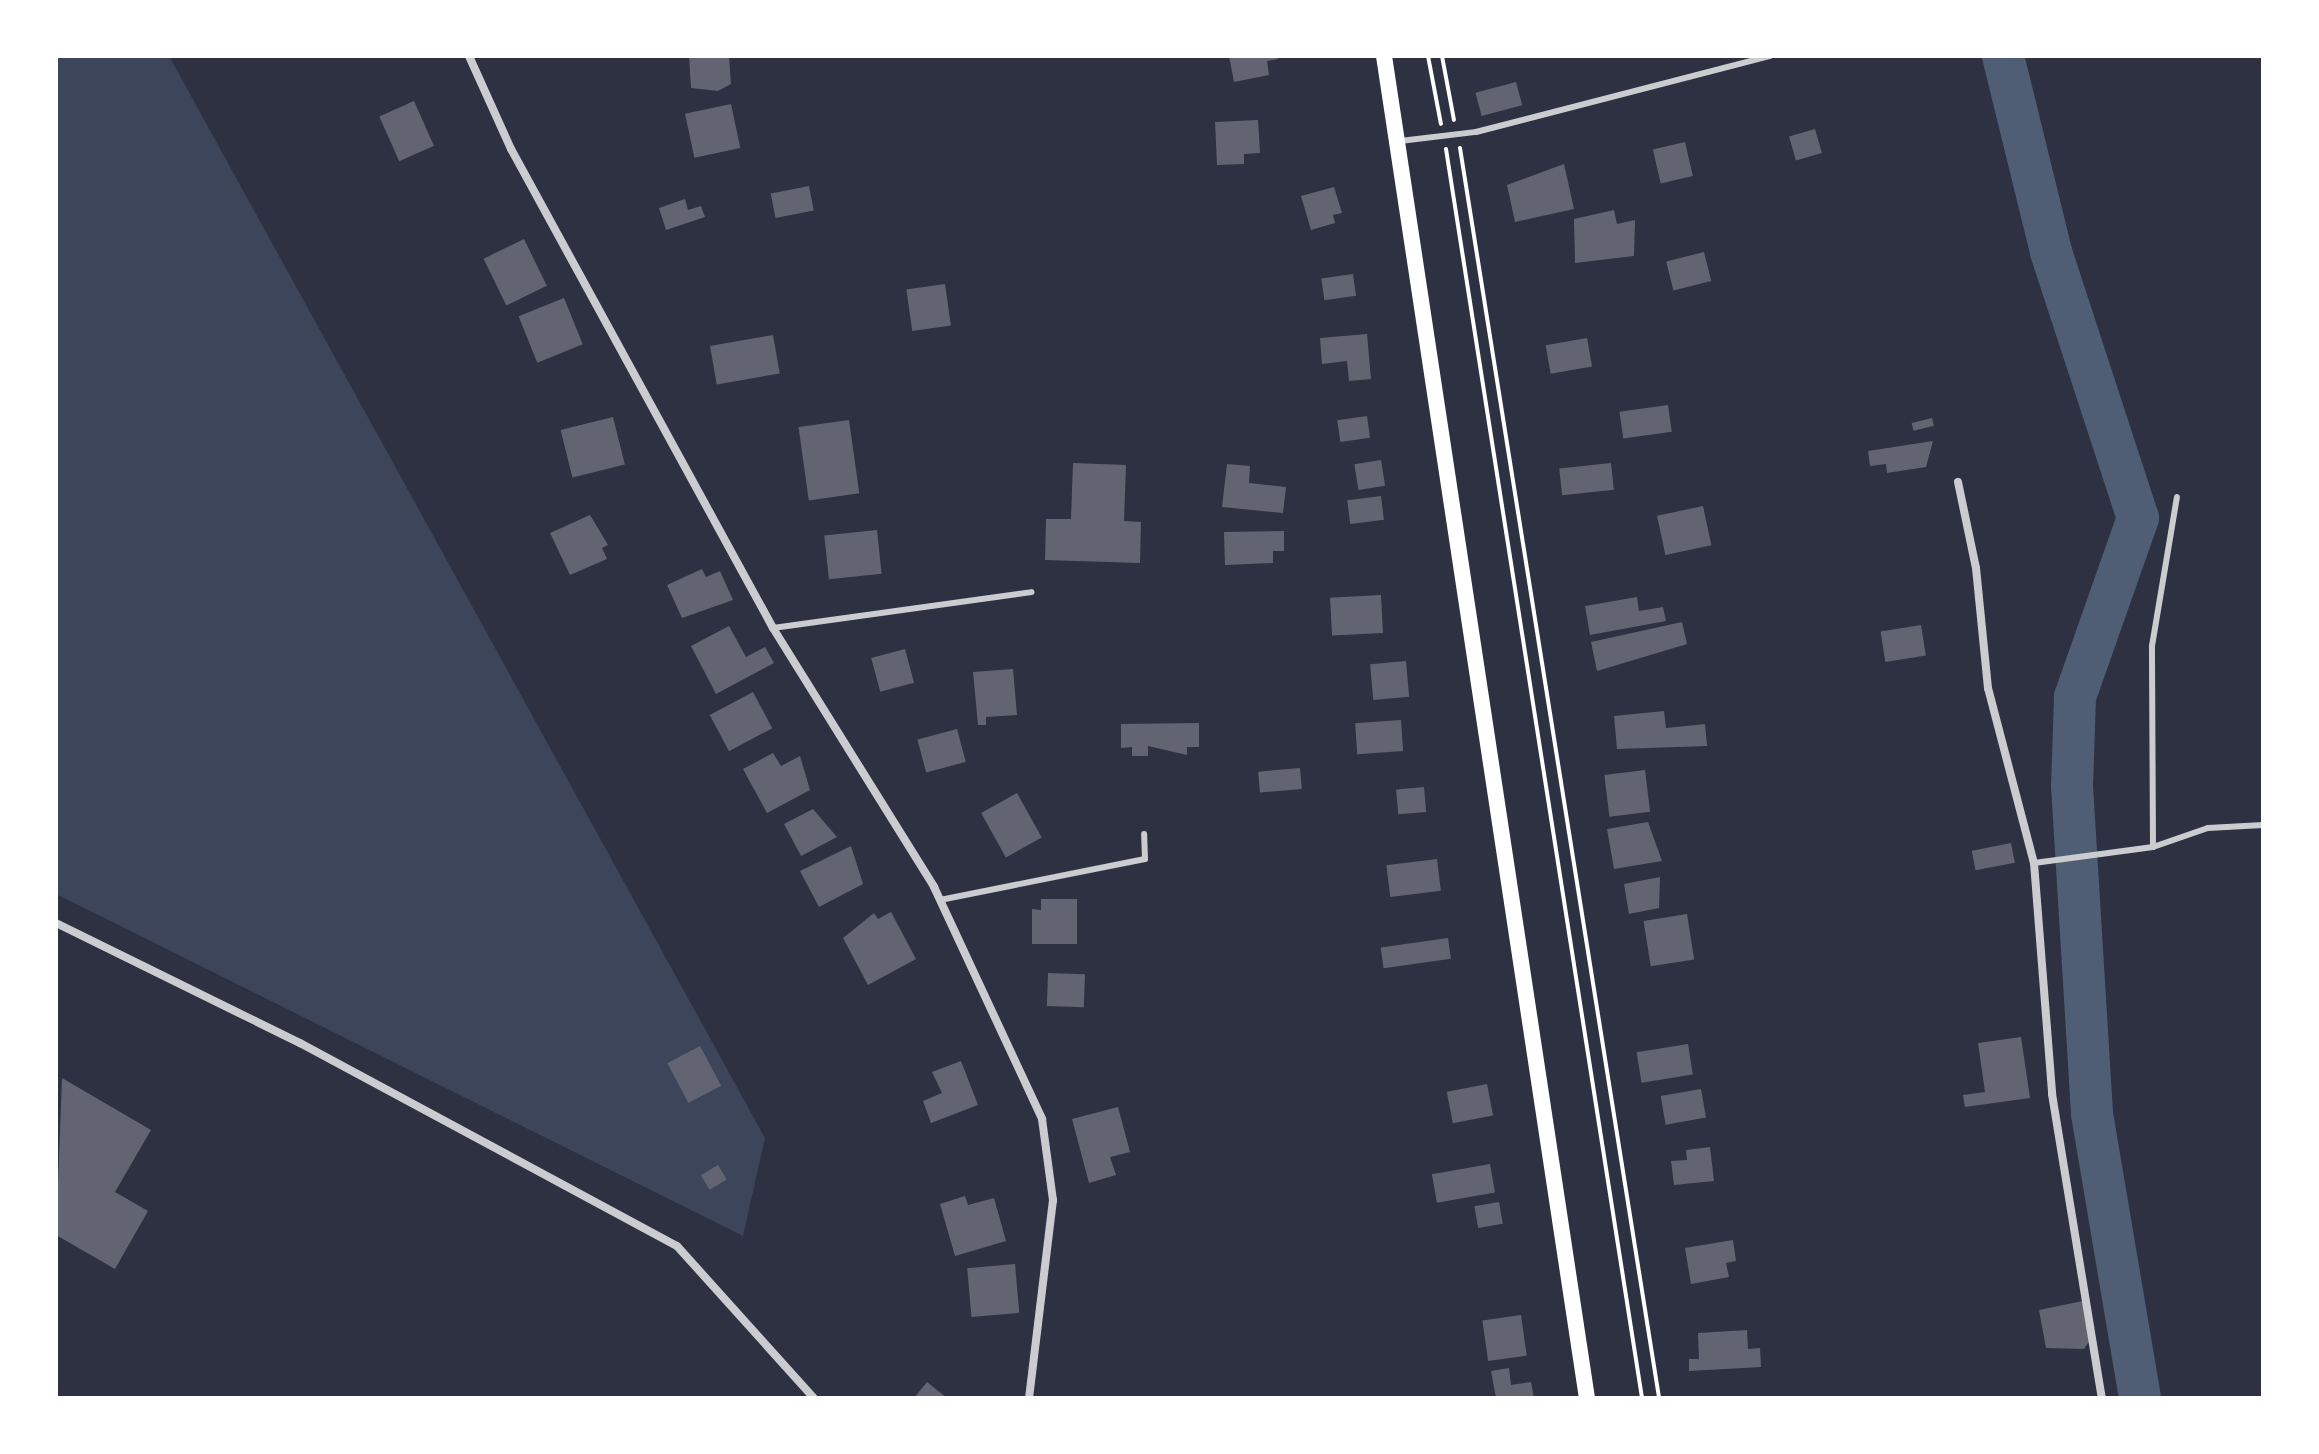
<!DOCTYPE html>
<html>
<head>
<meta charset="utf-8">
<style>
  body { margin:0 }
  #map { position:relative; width:2319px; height:1454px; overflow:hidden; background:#2d3142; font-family:"Source Sans 3",sans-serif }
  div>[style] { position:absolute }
  .green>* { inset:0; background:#3c4559 }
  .river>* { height:42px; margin:-21px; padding:0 21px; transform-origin:21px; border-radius:21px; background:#4f5d75 }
  .building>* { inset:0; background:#626471; transform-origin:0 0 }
  .path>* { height:4px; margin:-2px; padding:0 2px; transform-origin:2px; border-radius:2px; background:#fff }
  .service>* { height:6px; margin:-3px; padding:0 3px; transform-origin:3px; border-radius:3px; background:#caccd0 }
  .minor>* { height:8px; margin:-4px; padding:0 4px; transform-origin:4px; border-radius:4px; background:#caccd0 }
  .secondary>* { height:16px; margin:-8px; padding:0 8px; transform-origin:8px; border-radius:8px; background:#fff }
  span { translate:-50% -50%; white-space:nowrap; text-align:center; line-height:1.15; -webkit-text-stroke:7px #fff; paint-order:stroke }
  .frame { position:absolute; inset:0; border:58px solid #fff; pointer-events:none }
</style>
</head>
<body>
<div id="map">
  <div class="green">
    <i style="clip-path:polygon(56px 56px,169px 56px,765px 1138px,743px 1236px,56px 894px)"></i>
  </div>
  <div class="river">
    <i style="left:2003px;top:56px;width:202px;rotate:76.2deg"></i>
    <i style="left:2051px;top:252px;width:280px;rotate:71.9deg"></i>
    <i style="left:2138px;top:518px;width:190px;rotate:109.4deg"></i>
    <i style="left:2075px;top:697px;width:89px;rotate:91.9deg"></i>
    <i style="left:2072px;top:786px;width:329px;rotate:86.5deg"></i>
    <i style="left:2092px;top:1114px;width:288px;rotate:80.4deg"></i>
  </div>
  <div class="building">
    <i style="clip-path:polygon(689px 56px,729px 56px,731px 84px,718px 91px,691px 88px)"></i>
    <i style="clip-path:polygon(1229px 56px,1278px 56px,1278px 59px,1267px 61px,1269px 75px,1234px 82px)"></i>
    <i style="left:1516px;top:82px;width:24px;height:42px;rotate:75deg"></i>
    <i style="left:414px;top:101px;width:49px;height:38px;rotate:66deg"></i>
    <i style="left:731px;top:104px;width:45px;height:47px;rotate:78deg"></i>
    <i style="clip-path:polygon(1258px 120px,1260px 153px,1244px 154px,1244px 164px,1217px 165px,1215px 122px)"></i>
    <i style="left:1815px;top:129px;width:25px;height:27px;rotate:74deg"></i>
    <i style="left:1685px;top:142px;width:35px;height:33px;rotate:77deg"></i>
    <i style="clip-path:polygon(1564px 164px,1574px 209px,1515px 222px,1507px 185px)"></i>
    <i style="left:809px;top:186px;width:25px;height:39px;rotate:79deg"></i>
    <i style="clip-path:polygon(1334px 187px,1342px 213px,1333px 215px,1335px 223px,1311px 230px,1301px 196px)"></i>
    <i style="clip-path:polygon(685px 199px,688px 210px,701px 206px,705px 217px,666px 230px,659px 208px)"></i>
    <i style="clip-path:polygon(1614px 210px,1617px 224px,1635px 220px,1634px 256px,1575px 263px,1574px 219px)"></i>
    <i style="left:524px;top:239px;width:52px;height:45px;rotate:64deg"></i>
    <i style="left:1704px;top:252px;width:30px;height:39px;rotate:76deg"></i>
    <i style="left:1353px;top:274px;width:22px;height:32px;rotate:82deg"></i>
    <i style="left:945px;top:284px;width:42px;height:39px;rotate:82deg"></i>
    <i style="left:564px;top:298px;width:50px;height:49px;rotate:68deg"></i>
    <i style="clip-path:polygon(1367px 334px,1371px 379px,1349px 381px,1347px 361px,1322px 364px,1320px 338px)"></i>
    <i style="left:773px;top:335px;width:39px;height:64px;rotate:80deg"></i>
    <i style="left:1587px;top:338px;width:29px;height:42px;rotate:80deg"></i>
    <i style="left:1668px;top:405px;width:27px;height:49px;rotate:82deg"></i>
    <i style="left:1367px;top:416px;width:22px;height:30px;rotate:82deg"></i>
    <i style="left:613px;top:417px;width:49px;height:54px;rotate:76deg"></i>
    <i style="left:1932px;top:418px;width:8px;height:21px;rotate:76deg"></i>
    <i style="left:849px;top:420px;width:74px;height:51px;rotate:82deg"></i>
    <i style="clip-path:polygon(1933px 441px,1926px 467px,1887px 473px,1886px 464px,1870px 466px,1868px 451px)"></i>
    <i style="left:1381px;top:460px;width:26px;height:27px;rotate:81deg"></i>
    <i style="clip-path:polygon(1073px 463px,1126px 465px,1124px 521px,1141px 522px,1140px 563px,1045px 560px,1046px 519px,1071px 519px)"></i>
    <i style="left:1611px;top:463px;width:27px;height:52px;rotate:84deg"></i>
    <i style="clip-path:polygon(1227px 464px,1250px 466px,1249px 483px,1286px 487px,1283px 513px,1222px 507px)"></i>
    <i style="left:1381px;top:496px;width:24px;height:34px;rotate:83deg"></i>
    <i style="left:1703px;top:506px;width:40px;height:47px;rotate:78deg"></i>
    <i style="clip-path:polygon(590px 515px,608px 545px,602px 548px,607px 559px,570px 575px,550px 533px)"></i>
    <i style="left:877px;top:530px;width:44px;height:53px;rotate:84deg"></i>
    <i style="clip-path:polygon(1284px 531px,1284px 551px,1273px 551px,1273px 563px,1225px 565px,1224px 532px)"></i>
    <i style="clip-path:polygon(702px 569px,706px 577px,720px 571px,733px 600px,682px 618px,667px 585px)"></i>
    <i style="left:1381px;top:595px;width:38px;height:51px;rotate:87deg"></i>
    <i style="clip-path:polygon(1637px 597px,1639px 611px,1663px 607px,1666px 621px,1590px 635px,1585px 606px)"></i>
    <i style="clip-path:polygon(1682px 622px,1687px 644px,1597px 671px,1591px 642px)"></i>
    <i style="left:1921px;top:625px;width:31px;height:41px;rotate:81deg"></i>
    <i style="clip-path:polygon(729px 626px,746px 657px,765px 647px,774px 663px,716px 694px,691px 646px)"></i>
    <i style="left:905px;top:649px;width:35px;height:35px;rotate:75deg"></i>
    <i style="left:1406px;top:661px;width:36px;height:36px;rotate:85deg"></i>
    <i style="clip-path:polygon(1013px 669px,1017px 715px,986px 717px,986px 725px,978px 725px,973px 672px)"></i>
    <i style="left:753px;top:692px;width:41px;height:49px;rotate:62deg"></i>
    <i style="clip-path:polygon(1664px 711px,1666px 728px,1705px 724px,1707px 746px,1617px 749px,1614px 716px)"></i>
    <i style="left:1401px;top:720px;width:31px;height:46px;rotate:86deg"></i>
    <i style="clip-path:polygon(1199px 723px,1199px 747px,1187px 747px,1187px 755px,1148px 746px,1148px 756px,1132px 756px,1132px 747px,1121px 748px,1121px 724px)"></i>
    <i style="left:957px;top:729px;width:34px;height:41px;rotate:75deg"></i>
    <i style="clip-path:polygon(773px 753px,781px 766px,800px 756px,810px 790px,767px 813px,743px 769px)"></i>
    <i style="left:1300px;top:768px;width:21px;height:42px;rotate:85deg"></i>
    <i style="left:1645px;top:770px;width:42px;height:41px;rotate:83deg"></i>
    <i style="left:1424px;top:787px;width:25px;height:28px;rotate:85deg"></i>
    <i style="left:1017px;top:793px;width:51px;height:41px;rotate:61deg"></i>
    <i style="clip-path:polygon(813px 809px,837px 837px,801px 856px,784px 824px)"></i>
    <i style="clip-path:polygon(1648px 822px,1662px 861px,1614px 869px,1607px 829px)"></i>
    <i style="left:2011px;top:843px;width:20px;height:40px;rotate:79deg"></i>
    <i style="clip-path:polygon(851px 846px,863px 884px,819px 907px,800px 871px)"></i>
    <i style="left:1437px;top:859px;width:32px;height:51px;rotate:83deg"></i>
    <i style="clip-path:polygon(1660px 877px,1659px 908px,1629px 914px,1624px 884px)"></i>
    <i style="clip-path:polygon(1041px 899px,1077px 899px,1077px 944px,1032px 944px,1032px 909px,1041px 910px)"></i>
    <i style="clip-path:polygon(891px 912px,916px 959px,868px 985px,843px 938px,874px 913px,878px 919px)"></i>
    <i style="left:1687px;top:914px;width:46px;height:44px;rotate:81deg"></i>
    <i style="left:1448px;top:938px;width:21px;height:68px;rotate:82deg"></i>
    <i style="left:1048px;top:973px;width:37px;height:33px;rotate:2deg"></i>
    <i style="clip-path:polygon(2021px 1037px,2030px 1098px,1965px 1107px,1963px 1095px,1985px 1092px,1978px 1043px)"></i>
    <i style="left:1688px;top:1044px;width:31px;height:52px;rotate:81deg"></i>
    <i style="left:700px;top:1046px;width:45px;height:37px;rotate:62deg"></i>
    <i style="clip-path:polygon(961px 1061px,978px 1105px,931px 1123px,923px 1101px,942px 1093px,932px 1072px)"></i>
    <i style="clip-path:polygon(62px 1078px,151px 1130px,115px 1192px,148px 1211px,115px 1269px,56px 1235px)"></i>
    <i style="left:1487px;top:1084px;width:32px;height:41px;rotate:79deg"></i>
    <i style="left:1701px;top:1089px;width:29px;height:41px;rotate:80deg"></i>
    <i style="clip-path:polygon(1118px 1107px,1130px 1152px,1110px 1157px,1116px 1175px,1089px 1183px,1072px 1119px)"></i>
    <i style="clip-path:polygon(1710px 1147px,1714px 1181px,1674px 1185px,1671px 1161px,1687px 1160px,1686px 1150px)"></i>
    <i style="left:1490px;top:1164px;width:29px;height:59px;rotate:80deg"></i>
    <i style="left:718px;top:1165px;width:17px;height:20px;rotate:59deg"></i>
    <i style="clip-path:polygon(965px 1196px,968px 1205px,994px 1198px,1006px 1241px,955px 1256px,940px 1204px)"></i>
    <i style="left:1499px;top:1202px;width:22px;height:25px;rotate:80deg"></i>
    <i style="clip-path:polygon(1733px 1240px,1736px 1261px,1726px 1263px,1729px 1277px,1691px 1284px,1685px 1248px)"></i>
    <i style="left:1015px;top:1264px;width:49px;height:48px;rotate:85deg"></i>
    <i style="clip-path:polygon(2083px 1301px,2090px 1340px,2084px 1349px,2046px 1348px,2039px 1310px)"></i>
    <i style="left:1521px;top:1315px;width:41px;height:39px;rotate:82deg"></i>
    <i style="clip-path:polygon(1747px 1330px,1748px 1349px,1760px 1348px,1761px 1367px,1689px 1371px,1689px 1359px,1699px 1359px,1698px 1333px)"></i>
    <i style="clip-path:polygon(1509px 1368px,1511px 1385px,1531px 1382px,1534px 1398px,1496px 1398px,1491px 1371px)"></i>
    <i style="clip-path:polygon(927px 1382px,947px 1398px,914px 1398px)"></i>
  </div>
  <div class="path">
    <i style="left:1428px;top:56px;width:69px;rotate:79.2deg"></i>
    <i style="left:1442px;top:56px;width:65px;rotate:79.4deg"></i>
    <i style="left:1460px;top:148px;width:1266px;rotate:80.95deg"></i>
    <i style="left:1446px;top:149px;width:1264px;rotate:81.08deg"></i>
  </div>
  <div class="service">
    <i style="left:1400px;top:141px;width:77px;rotate:-6.8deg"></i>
    <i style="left:1476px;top:132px;width:304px;rotate:-14.5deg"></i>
    <i style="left:773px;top:628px;width:261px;rotate:-7.9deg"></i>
    <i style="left:2153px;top:847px;width:201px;rotate:-90.3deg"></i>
    <i style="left:2152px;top:646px;width:151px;rotate:-80.5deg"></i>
    <i style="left:2034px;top:863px;width:120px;rotate:-7.7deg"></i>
    <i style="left:2153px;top:847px;width:58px;rotate:-19.1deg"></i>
    <i style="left:2208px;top:828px;width:55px;rotate:-3.1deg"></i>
    <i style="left:940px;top:900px;width:209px;rotate:-11.3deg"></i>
    <i style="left:1145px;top:859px;width:25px;rotate:-92deg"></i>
  </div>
  <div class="minor">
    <i style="left:469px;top:56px;width:102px;rotate:65.7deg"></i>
    <i style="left:511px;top:149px;width:546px;rotate:61.32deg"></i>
    <i style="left:773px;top:628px;width:305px;rotate:58.1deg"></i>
    <i style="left:934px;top:887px;width:256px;rotate:65deg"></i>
    <i style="left:1042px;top:1119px;width:82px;rotate:82.3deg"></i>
    <i style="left:1053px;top:1200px;width:199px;rotate:96.9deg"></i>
    <i style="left:1958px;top:482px;width:88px;rotate:78.2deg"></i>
    <i style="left:1976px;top:568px;width:121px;rotate:84.3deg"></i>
    <i style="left:1988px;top:688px;width:181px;rotate:75.3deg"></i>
    <i style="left:2034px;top:863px;width:232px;rotate:85.5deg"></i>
    <i style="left:2052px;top:1094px;width:308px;rotate:80.7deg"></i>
    <i style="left:56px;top:923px;width:272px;rotate:26.2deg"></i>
    <i style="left:300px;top:1043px;width:428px;rotate:28.3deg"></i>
    <i style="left:677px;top:1246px;width:205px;rotate:48deg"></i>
  </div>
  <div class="secondary">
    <i style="left:1384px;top:56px;width:1357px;rotate:81.4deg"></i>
  </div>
  <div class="frame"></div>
</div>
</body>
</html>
